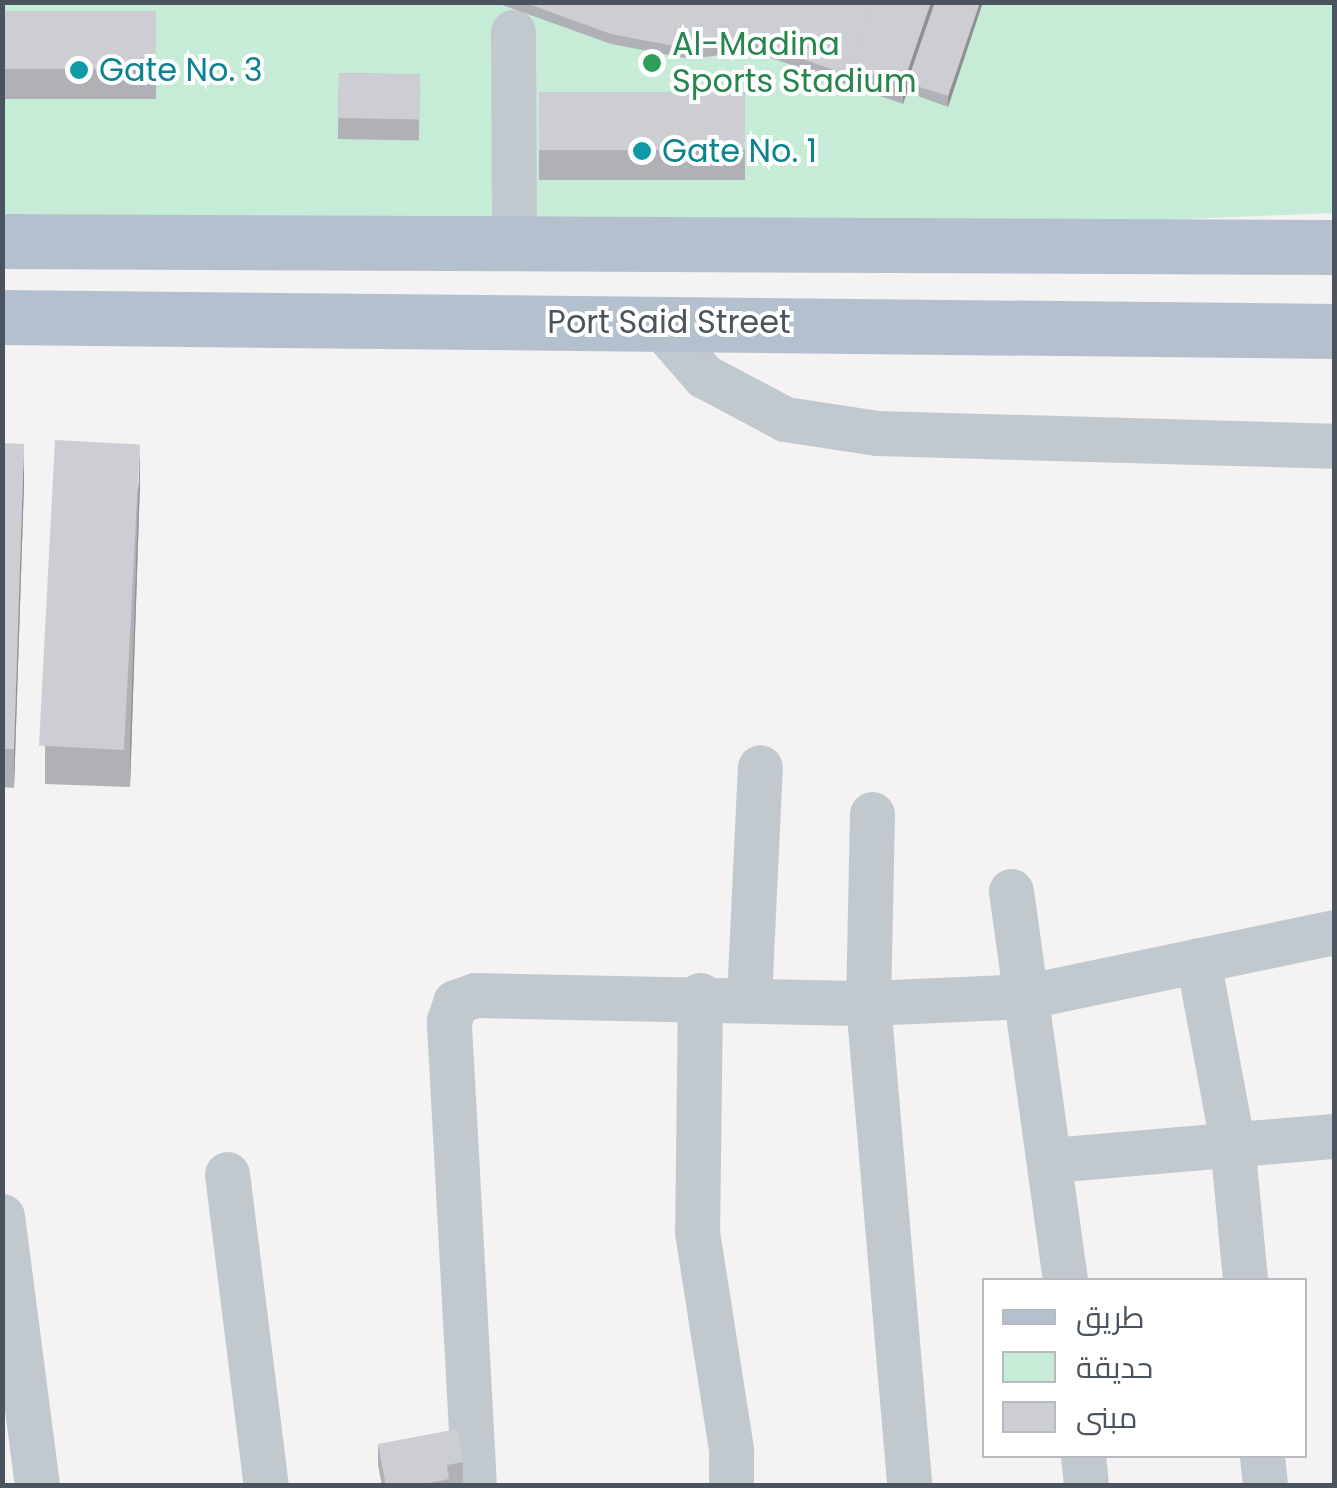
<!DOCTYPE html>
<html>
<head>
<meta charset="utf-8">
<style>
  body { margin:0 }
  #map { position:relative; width:1337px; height:1488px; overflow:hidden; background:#f4f2f2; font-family:Poppins,Cairo,sans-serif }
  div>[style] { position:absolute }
  .green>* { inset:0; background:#c6ecd7 }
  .minor>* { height:45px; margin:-22.5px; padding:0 22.5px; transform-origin:22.5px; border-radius:22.5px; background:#c1c9cf }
  .major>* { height:55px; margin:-27.5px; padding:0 27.5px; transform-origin:27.5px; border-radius:27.5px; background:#b5c0ce }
  .wall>* { inset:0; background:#b0b1b6; transform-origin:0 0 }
  .shaded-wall>* { inset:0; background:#909094 }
  .building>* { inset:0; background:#cdced4; transform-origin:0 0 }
  .dots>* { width:28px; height:28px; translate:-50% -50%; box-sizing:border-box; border:5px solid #fff; border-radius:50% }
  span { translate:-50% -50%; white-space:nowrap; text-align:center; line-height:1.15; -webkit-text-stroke:8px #fff; paint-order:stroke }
  .leisure-label { font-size:32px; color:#27864d }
  .left { translate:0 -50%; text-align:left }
  .culture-label { font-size:32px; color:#0d838f }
  .street-label { font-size:32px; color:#4b545e }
  .frame { position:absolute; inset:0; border:5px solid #4b545e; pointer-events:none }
  .legend { position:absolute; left:982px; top:1278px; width:325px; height:180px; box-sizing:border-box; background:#fff; border:2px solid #b7bbbf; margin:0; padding:12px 18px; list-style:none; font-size:30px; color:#4b545e }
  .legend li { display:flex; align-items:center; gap:20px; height:50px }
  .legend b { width:50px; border:2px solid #b7bbbf }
</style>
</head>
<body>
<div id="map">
  <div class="green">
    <i style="clip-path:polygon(3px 3px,1334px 3px,1334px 213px,514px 246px,3px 242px)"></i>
  </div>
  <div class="minor">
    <i style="left:513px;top:32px;width:214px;rotate:89.7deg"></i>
    <i style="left:657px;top:322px;width:72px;rotate:49deg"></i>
    <i style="left:704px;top:376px;width:92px;rotate:28deg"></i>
    <i style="left:785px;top:419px;width:93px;rotate:8.7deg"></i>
    <i style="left:877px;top:433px;width:457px;rotate:1.6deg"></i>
    <i style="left:872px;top:814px;width:189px;rotate:91.2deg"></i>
    <i style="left:868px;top:1003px;width:485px;rotate:85.1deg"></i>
    <i style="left:1011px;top:891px;width:393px;rotate:82.1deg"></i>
    <i style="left:1198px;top:960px;width:185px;rotate:79.4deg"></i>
    <i style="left:1232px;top:1142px;width:139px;rotate:84.6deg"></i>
    <i style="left:700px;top:995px;width:237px;rotate:90.7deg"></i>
    <i style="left:697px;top:1232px;width:221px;rotate:81.1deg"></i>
    <i style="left:731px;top:1450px;width:36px;rotate:90deg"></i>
    <i style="left:749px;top:998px;width:231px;rotate:-87.3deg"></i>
    <i style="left:1052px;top:1160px;width:283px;rotate:-4.9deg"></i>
    <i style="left:227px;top:1174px;width:314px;rotate:82.9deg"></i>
    <i style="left:2px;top:1216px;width:272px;rotate:82.6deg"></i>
    <i style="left:1083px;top:1456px;width:30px;rotate:84deg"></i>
    <i style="left:1262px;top:1456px;width:30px;rotate:84deg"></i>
    <i style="left:474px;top:1486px;width:466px;rotate:-93.1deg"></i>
    <i style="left:449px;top:1021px;width:20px;rotate:-72deg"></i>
    <i style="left:455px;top:1002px;width:21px;rotate:-19deg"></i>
    <i style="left:475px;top:995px;width:393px;rotate:1.2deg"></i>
    <i style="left:868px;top:1003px;width:160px;rotate:-2.5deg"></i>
    <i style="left:1028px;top:996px;width:313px;rotate:-11.8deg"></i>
  </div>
  <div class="major">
    <i style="left:2px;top:241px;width:1332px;rotate:0.26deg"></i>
    <i style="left:2px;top:317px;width:1332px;rotate:0.6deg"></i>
  </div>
  <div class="wall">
    <i style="clip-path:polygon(494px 2px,983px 2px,948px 107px,907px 92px,903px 104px,751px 51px,690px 59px,611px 44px)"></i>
    <i style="left:2px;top:11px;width:154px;height:88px"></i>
    <i style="left:339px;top:73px;width:81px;height:66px;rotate:1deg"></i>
    <i style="left:539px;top:92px;width:206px;height:88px"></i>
    <i style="clip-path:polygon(2px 443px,24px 483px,14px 788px,2px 787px)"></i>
    <i style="clip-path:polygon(140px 482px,130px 787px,45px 784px,45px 746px)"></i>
    <i style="clip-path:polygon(378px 1444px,463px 1462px,463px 1482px,449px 1486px,382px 1486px,378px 1465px)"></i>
  </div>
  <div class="shaded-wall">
    <i style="clip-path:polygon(931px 2px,939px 2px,907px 83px,907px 92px,903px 104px,903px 84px)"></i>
    <i style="clip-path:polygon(980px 2px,983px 2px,948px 107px,948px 96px)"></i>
    <i style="clip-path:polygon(24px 444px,24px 483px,14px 788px,14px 749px)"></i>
    <i style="clip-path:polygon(140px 444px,140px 482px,130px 787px,130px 749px)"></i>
  </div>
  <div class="building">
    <i style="clip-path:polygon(523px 2px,873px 2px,851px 66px,851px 76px,751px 41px,690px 49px,611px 34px)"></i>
    <i style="clip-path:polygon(873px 2px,931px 2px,903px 84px,851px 66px)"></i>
    <i style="clip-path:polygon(935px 2px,980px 2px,948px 96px,907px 83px)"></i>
    <i style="left:2px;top:11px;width:154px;height:58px"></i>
    <i style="left:339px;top:73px;width:81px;height:45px;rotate:1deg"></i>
    <i style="left:539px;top:92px;width:206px;height:58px"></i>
    <i style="left:55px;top:440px;width:85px;height:306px;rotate:3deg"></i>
    <i style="clip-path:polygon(2px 443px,24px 444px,14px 749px,2px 749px)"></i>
    <i style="clip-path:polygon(457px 1429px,463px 1462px,447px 1465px,449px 1479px,414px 1486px,386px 1486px,378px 1444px)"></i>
  </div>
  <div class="dots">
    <i style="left:652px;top:63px;background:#2e9e5b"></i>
    <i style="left:79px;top:70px;background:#0f9aa8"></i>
    <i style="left:642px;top:151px;background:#0f9aa8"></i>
  </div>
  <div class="leisure-label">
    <span class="left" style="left:672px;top:63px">Al-Madina<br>Sports Stadium</span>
  </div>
  <div class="culture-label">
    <span class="left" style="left:99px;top:70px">Gate No. 3</span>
    <span class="left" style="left:662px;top:151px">Gate No. 1</span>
  </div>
  <div class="street-label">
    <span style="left:669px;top:322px">Port Said Street</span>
  </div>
  <div class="frame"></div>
  <ul class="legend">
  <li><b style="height:12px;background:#b5c0ce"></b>طريق</li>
  <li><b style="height:28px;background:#c6ecd7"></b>حديقة</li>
  <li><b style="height:28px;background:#cdced4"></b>مبنى</li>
  </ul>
</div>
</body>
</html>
